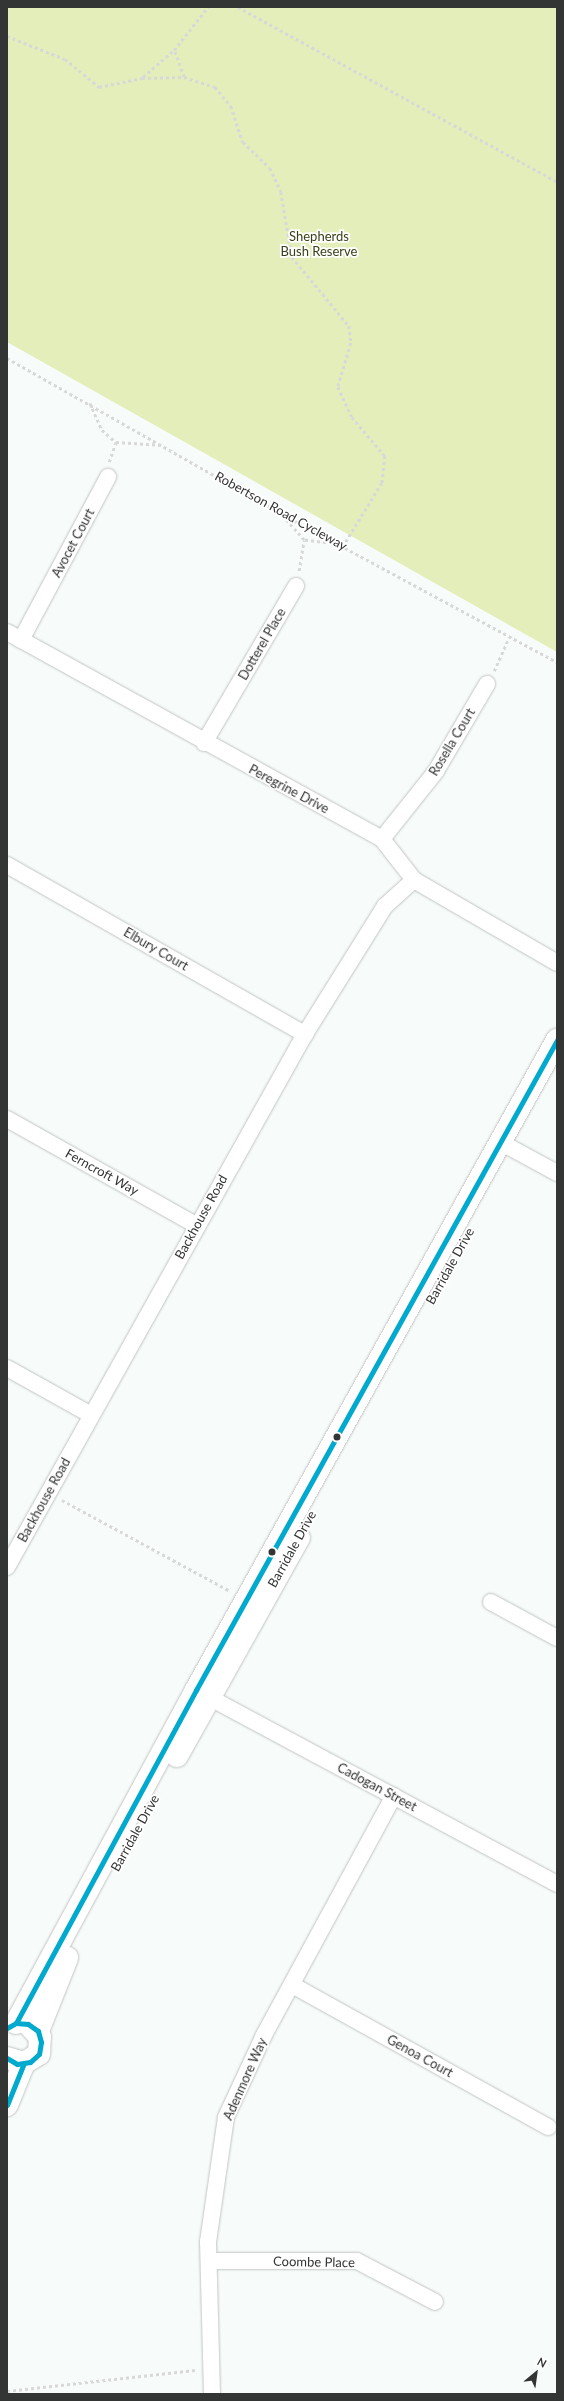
<!DOCTYPE html>
<html>
<head>
<meta charset="utf-8">
<style>
  body { margin:0 }
  #map { position:relative; width:564px; height:2401px; overflow:hidden; background:#f7fcfa; font-family:Lato,sans-serif }
  div>[style] { position:absolute }
  .green>* { inset:0; background:#e3eebb }
  .path>* { height:2.5px; margin-top:-1.25px; transform-origin:0; background:repeating-linear-gradient(90deg,#d8d8d8 0 3px,transparent 0 6px) }
  .roads { filter:drop-shadow(0 0 1px #c1c4c2) drop-shadow(0 0 1px #c1c4c2) }
  .street>* { height:16px; margin:-8px; padding:0 8px; transform-origin:8px; border-radius:8px; background:#fefffe }
  .secondary>* { height:22px; margin:-11px; padding:0 11px; transform-origin:11px; border-radius:11px; background:#fefffe }
  .bus-1>* { height:5px; margin:-2.5px; padding:0 2.5px; transform-origin:2.5px; border-radius:2.5px; background:#00a9ce }
  .dots>* { width:11px; height:11px; translate:-50% -50%; box-sizing:border-box; border:2px solid #fff; border-radius:50% }
  span { translate:-50% -50%; white-space:nowrap; text-align:center; line-height:1.15; -webkit-text-stroke:3.5px #fff; paint-order:stroke }
  .park-label { font-size:13px; color:#393f16 }
  .street-label { font-size:13px; color:#323533 }
  .frame { position:absolute; inset:0; border:8px solid #323533; pointer-events:none }
  .north { position:absolute; left:516px; top:2353px; width:40px; height:40px; -webkit-text-stroke:3px #fff; paint-order:stroke; rotate:29deg; font-size:11px; font-weight:700; line-height:16px; text-align:center; color:#323533 }
  .north::after { content:''; display:block; margin:auto; width:14px; height:18px; background:#323533; clip-path:polygon(50% 0,100% 100%,50% 72%,0 100%) }
</style>
</head>
<body>
<div id="map">
  <div class="green">
    <i style="clip-path:polygon(7px 7px,557px 7px,557px 652px,7px 342px)"></i>
  </div>
  <div class="path">
    <i style="left:238px;top:7px;width:364px;rotate:28.7deg"></i>
    <i style="left:7px;top:36px;width:62px;rotate:21.6deg"></i>
    <i style="left:65px;top:59px;width:44px;rotate:39.5deg"></i>
    <i style="left:99px;top:87px;width:44px;rotate:-11.8deg"></i>
    <i style="left:142px;top:78px;width:42px;rotate:-1.4deg"></i>
    <i style="left:184px;top:77px;width:33px;rotate:18deg"></i>
    <i style="left:215px;top:87px;width:25px;rotate:50deg"></i>
    <i style="left:231px;top:106px;width:38px;rotate:72deg"></i>
    <i style="left:243px;top:142px;width:37px;rotate:44deg"></i>
    <i style="left:270px;top:168px;width:26px;rotate:65deg"></i>
    <i style="left:281px;top:192px;width:66px;rotate:80.4deg"></i>
    <i style="left:292px;top:257px;width:89px;rotate:50.4deg"></i>
    <i style="left:349px;top:326px;width:17px;rotate:83deg"></i>
    <i style="left:351px;top:343px;width:46px;rotate:106.5deg"></i>
    <i style="left:338px;top:387px;width:33px;rotate:65deg"></i>
    <i style="left:352px;top:417px;width:51px;rotate:49.8deg"></i>
    <i style="left:385px;top:456px;width:27px;rotate:96deg"></i>
    <i style="left:382px;top:483px;width:73px;rotate:121.5deg"></i>
    <i style="left:344px;top:545px;width:40px;rotate:-172.9deg"></i>
    <i style="left:304px;top:540px;width:39px;rotate:-132deg"></i>
    <i style="left:143px;top:77px;width:41px;rotate:-41.1deg"></i>
    <i style="left:184px;top:77px;width:29px;rotate:-110deg"></i>
    <i style="left:174px;top:50px;width:55px;rotate:-51.7deg"></i>
    <i style="left:7px;top:358px;width:346px;rotate:29.5deg"></i>
    <i style="left:308px;top:528px;width:283px;rotate:28.3deg"></i>
    <i style="left:90px;top:403px;width:30px;rotate:66deg"></i>
    <i style="left:102px;top:430px;width:18px;rotate:41deg"></i>
    <i style="left:116px;top:442px;width:47px;rotate:3.7deg"></i>
    <i style="left:109px;top:462px;width:21px;rotate:-71deg"></i>
    <i style="left:299px;top:571px;width:31px;rotate:-81deg"></i>
    <i style="left:494px;top:671px;width:37px;rotate:-66deg"></i>
    <i style="left:62px;top:1500px;width:191px;rotate:28.4deg"></i>
    <i style="left:7px;top:2391px;width:189px;rotate:-6.4deg"></i>
  </div>
  <div class="roads">
    <div class="street">
      <i style="left:7px;top:632px;width:428px;rotate:28.9deg"></i>
      <i style="left:382px;top:839px;width:52px;rotate:52deg"></i>
      <i style="left:414px;top:880px;width:165px;rotate:30.1deg"></i>
      <i style="left:21px;top:640px;width:185px;rotate:-61.9deg"></i>
      <i style="left:204px;top:743px;width:182px;rotate:-59.6deg"></i>
      <i style="left:382px;top:839px;width:87px;rotate:-51.5deg"></i>
      <i style="left:436px;top:771px;width:101px;rotate:-59.6deg"></i>
      <i style="left:7px;top:865px;width:343px;rotate:29.6deg"></i>
      <i style="left:7px;top:1119px;width:217px;rotate:29.3deg"></i>
      <i style="left:502px;top:1143px;width:63px;rotate:28.6deg"></i>
      <i style="left:7px;top:1368px;width:96px;rotate:29.2deg"></i>
      <i style="left:7px;top:1567px;width:611px;rotate:-60.79deg"></i>
      <i style="left:305px;top:1034px;width:151px;rotate:-58deg"></i>
      <i style="left:385px;top:906px;width:39px;rotate:-42deg"></i>
      <i style="left:491px;top:1602px;width:75px;rotate:28.6deg"></i>
      <i style="left:201px;top:1693px;width:404px;rotate:28.2deg"></i>
      <i style="left:292px;top:1985px;width:293px;rotate:29deg"></i>
      <i style="left:209px;top:2261px;width:148px"></i>
      <i style="left:357px;top:2261px;width:88px;rotate:27.7deg"></i>
      <i style="left:212px;top:2394px;width:152px;rotate:-91.5deg"></i>
      <i style="left:208px;top:2242px;width:126px;rotate:-81.8deg"></i>
      <i style="left:226px;top:2117px;width:90px;rotate:-65.1deg"></i>
      <i style="left:264px;top:2035px;width:272px;rotate:-61.5deg"></i>
    </div>
    <div class="secondary">
      <i style="left:177px;top:1756px;width:250px;rotate:-60.8deg"></i>
      <i style="left:16px;top:2023px;width:379px;rotate:-61.6deg"></i>
      <i style="left:196px;top:1690px;width:744px;rotate:-60.95deg"></i>
      <i style="left:38px;top:2031px;width:79px;rotate:-68.3deg"></i>
      <i style="left:7px;top:2058px;width:18px;rotate:16deg"></i>
      <i style="left:24px;top:2063px;width:17px;rotate:-31deg"></i>
      <i style="left:39px;top:2054px;width:17px;rotate:-87deg"></i>
      <i style="left:40px;top:2037px;width:19px;rotate:-133deg"></i>
      <i style="left:7px;top:2105px;width:45px;rotate:-68deg"></i>
    </div>
  </div>
  <div class="bus-1">
    <i style="left:16px;top:2023px;width:379px;rotate:-61.6deg"></i>
    <i style="left:196px;top:1690px;width:744px;rotate:-60.95deg"></i>
    <i style="left:7px;top:2028px;width:10px;rotate:-29deg"></i>
    <i style="left:16px;top:2023px;width:12px;rotate:5deg"></i>
    <i style="left:28px;top:2024px;width:12px;rotate:35deg"></i>
    <i style="left:38px;top:2031px;width:11px;rotate:75deg"></i>
    <i style="left:41px;top:2042px;width:12px;rotate:99deg"></i>
    <i style="left:39px;top:2054px;width:12px;rotate:138deg"></i>
    <i style="left:30px;top:2062px;width:13px;rotate:171deg"></i>
    <i style="left:17px;top:2064px;width:12px;rotate:-149deg"></i>
    <i style="left:7px;top:2105px;width:45px;rotate:-68deg"></i>
  </div>
  <div class="dots">
    <i style="left:337px;top:1437px;background:#323533"></i>
    <i style="left:272px;top:1552px;background:#323533"></i>
  </div>
  <div class="park-label">
    <span style="left:319px;top:244px">Shepherds<br>Bush Reserve</span>
  </div>
  <div class="street-label">
    <span style="left:281px;top:511px;rotate:29deg">Robertson Road Cycleway</span>
    <span style="left:73px;top:543px;rotate:-62deg">Avocet Court</span>
    <span style="left:262px;top:644px;rotate:-60deg">Dotterel Place</span>
    <span style="left:452px;top:742px;rotate:-59deg">Rosella Court</span>
    <span style="left:289px;top:789px;rotate:28deg">Peregrine Drive</span>
    <span style="left:156px;top:949px;rotate:30deg">Elbury Court</span>
    <span style="left:102px;top:1172px;rotate:29deg">Ferncroft Way</span>
    <span style="left:201px;top:1217px;rotate:-61deg">Backhouse Road</span>
    <span style="left:450px;top:1266px;rotate:-61deg">Barridale Drive</span>
    <span style="left:44px;top:1500px;rotate:-61deg">Backhouse Road</span>
    <span style="left:292px;top:1549px;rotate:-61deg">Barridale Drive</span>
    <span style="left:377px;top:1787px;rotate:28deg">Cadogan Street</span>
    <span style="left:135px;top:1833px;rotate:-61deg">Barridale Drive</span>
    <span style="left:420px;top:2056px;rotate:29deg">Genoa Court</span>
    <span style="left:245px;top:2079px;rotate:-66deg">Adenmore Way</span>
    <span style="left:314px;top:2262px;rotate:1deg">Coombe Place</span>
  </div>
  <div class="frame"></div>
  <div class="north">N</div>
</div>
</body>
</html>
